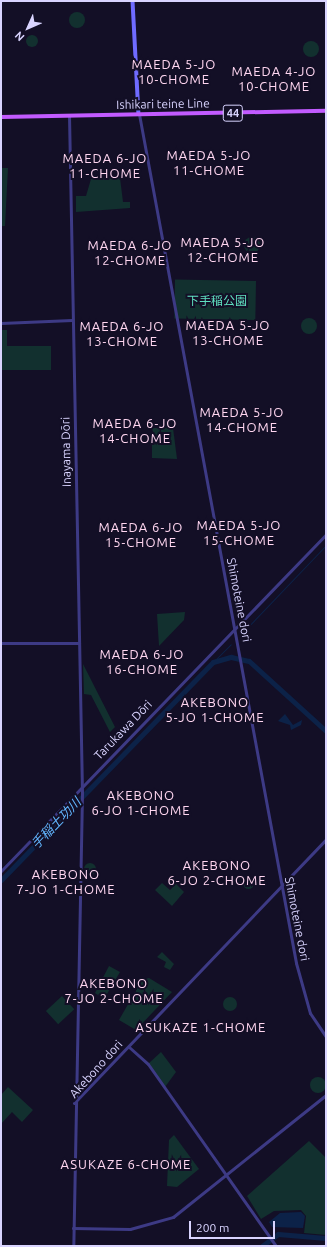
<!DOCTYPE html>
<html>
<head>
<meta charset="utf-8">
<style>
  body { margin:0 }
  #map { position:relative; width:327px; height:1247px; overflow:hidden; background:#130f26; font-family:Ubuntu,"Noto Sans JP",sans-serif }
  div>[style] { position:absolute }
  .green>* { inset:0; background:#12302f; transform-origin:0 0 }
  .round { border-radius:50% }
  .water>* { inset:0; background:#0c2248 }
  .stream>* { height:1px; margin:-0.5px; padding:0 0.5px; transform-origin:0.5px; border-radius:0.5px; background:#0c2248 }
  .river>* { height:5px; margin:-2.5px; padding:0 2.5px; transform-origin:2.5px; border-radius:2.5px; background:#0c2248 }
  .tertiary>* { height:3px; margin:-1.5px; padding:0 1.5px; transform-origin:1.5px; border-radius:1.5px; background:#3d3a85 }
  .secondary>* { height:3.5px; margin:-1.75px; padding:0 1.75px; transform-origin:1.75px; border-radius:1.75px; background:#6f6bff }
  .primary>* { height:4px; margin:-2px; padding:0 2px; transform-origin:2px; border-radius:2px; background:#c25bff }
  span { translate:-50% -50%; white-space:nowrap; text-align:center; line-height:1.15; -webkit-text-stroke:4px #130f26; paint-order:stroke }
  .shield-label span { padding:1px 3px; background:#130f26; border:1px solid; border-radius:3px; -webkit-text-stroke-width:0 }
  .shield-label { font-size:11px; color:#d9d4ff; font-weight:700 }
  .street-label { font-size:12px; color:#d9d4ff }
  .park-label { font-size:12px; color:#5fe0c0 }
  .neighbourhood-label { font-size:13px; color:#ffd6f0; letter-spacing:1px }
  .water-label { font-size:13px; color:#62b6ff; font-style:italic }
  .frame { position:absolute; inset:0; border:2px solid #d9d4ff; pointer-events:none }
  .north { position:absolute; left:8px; top:8px; width:40px; height:40px; -webkit-text-stroke:3px #130f26; paint-order:stroke; rotate:225deg; font-size:11px; font-weight:700; line-height:16px; text-align:center; color:#d9d4ff }
  .north::after { content:''; display:block; margin:auto; width:14px; height:18px; background:#d9d4ff; clip-path:polygon(50% 0,100% 100%,50% 72%,0 100%) }
  .scale { position:absolute; left:189px; top:1221px; width:86px; height:18px; box-sizing:border-box; border:2px solid #d9d4ff; border-top:0; padding-left:5px; font-size:12px; line-height:14px; white-space:nowrap; color:#d9d4ff; -webkit-text-stroke:3px #130f26; paint-order:stroke }
</style>
</head>
<body>
<div id="map">
  <div class="green">
    <i class="round" style="left:69px;top:12px;width:16px;height:16px"></i>
    <i class="round" style="left:26px;top:35px;width:12px;height:12px"></i>
    <i class="round" style="left:303px;top:41px;width:16px;height:16px"></i>
    <i style="clip-path:polygon(1px 168px,8px 168px,5px 226px,1px 226px)"></i>
    <i style="clip-path:polygon(120px 178px,123px 202px,130px 202px,130px 208px,76px 212px,76px 196px,86px 196px,91px 179px)"></i>
    <i class="round" style="left:244px;top:237px;width:16px;height:16px"></i>
    <i style="left:256px;top:281px;width:39px;height:81px;rotate:91deg"></i>
    <i class="round" style="left:301px;top:318px;width:16px;height:16px"></i>
    <i style="clip-path:polygon(1px 330px,7px 330px,7px 346px,51px 346px,51px 370px,1px 370px)"></i>
    <i style="clip-path:polygon(152px 428px,173px 428px,177px 459px,152px 458px)"></i>
    <i style="clip-path:polygon(185px 612px,184px 620px,159px 646px,157px 614px)"></i>
    <i style="clip-path:polygon(83px 664px,115px 727px,110px 732px,91px 695px,84px 694px)"></i>
    <i class="round" style="left:84px;top:863px;width:12px;height:12px"></i>
    <i class="round" style="left:242.5px;top:877.5px;width:11px;height:11px"></i>
    <i style="clip-path:polygon(162px 883px,170px 890px,176px 884px,184px 892px,172px 906px,155px 890px)"></i>
    <i style="clip-path:polygon(162px 952px,174px 964px,170px 970px,164px 967px,166px 962px,157px 957px)"></i>
    <i style="clip-path:polygon(109px 966px,120px 972px,104px 999px,95px 993px)"></i>
    <i style="clip-path:polygon(149px 978px,172px 992px,136px 1030px,119px 1020px,142px 980px)"></i>
    <i style="left:62px;top:996px;width:18px;height:22px;rotate:47deg"></i>
    <i class="round" style="left:223px;top:997px;width:14px;height:14px"></i>
    <i style="clip-path:polygon(161px 1052px,176px 1072px,165px 1087px,148px 1064px)"></i>
    <i class="round" style="left:310px;top:1077px;width:16px;height:16px"></i>
    <i style="clip-path:polygon(8px 1087px,33px 1110px,22px 1122px,12px 1112px,1px 1124px,1px 1095px)"></i>
    <i style="clip-path:polygon(174px 1135px,199px 1169px,177px 1187px,167px 1186px,169px 1140px)"></i>
    <i style="clip-path:polygon(309px 1141px,326px 1158px,326px 1235px,304px 1233px,306px 1216px,301px 1210px,274px 1211px,261px 1219px,247px 1196px)"></i>
  </div>
  <div class="water">
    <i style="clip-path:polygon(285px 714px,293px 725px,302px 720px,301px 725px,291px 730px,290px 725px,278px 721px)"></i>
    <i style="clip-path:polygon(301px 1212px,305px 1216px,303px 1228px,272px 1227px,269px 1222px,280px 1213px)"></i>
  </div>
  <div class="stream">
    <i style="left:243px;top:632px;width:120px;rotate:-46.3deg"></i>
    <i style="left:213px;top:662px;width:25px;rotate:-45deg"></i>
  </div>
  <div class="river">
    <i style="left:1px;top:880px;width:304px;rotate:-45.8deg"></i>
    <i style="left:213px;top:662px;width:19px;rotate:-16deg"></i>
    <i style="left:231px;top:657px;width:18px;rotate:13deg"></i>
    <i style="left:249px;top:661px;width:104px;rotate:42.3deg"></i>
    <i style="left:262px;top:1246px;width:20px;rotate:-37deg"></i>
    <i style="left:278px;top:1234px;width:48px;rotate:4.8deg"></i>
  </div>
  <div class="tertiary">
    <i style="left:139px;top:114px;width:863px;rotate:79.52deg"></i>
    <i style="left:296px;top:963px;width:52px;rotate:74.4deg"></i>
    <i style="left:310px;top:1013px;width:29px;rotate:56deg"></i>
    <i style="left:69px;top:115px;width:679px;rotate:88.9deg"></i>
    <i style="left:82px;top:794px;width:452px;rotate:91.1deg"></i>
    <i style="left:1px;top:323px;width:71px;rotate:-2.4deg"></i>
    <i style="left:1px;top:643px;width:78px"></i>
    <i style="left:1px;top:871px;width:468px;rotate:-46deg"></i>
    <i style="left:129px;top:1047px;width:25px;rotate:42deg"></i>
    <i style="left:148px;top:1064px;width:223px;rotate:54.9deg"></i>
    <i style="left:74px;top:1103px;width:365px;rotate:-46.3deg"></i>
    <i style="left:73px;top:1228px;width:57px;rotate:1deg"></i>
    <i style="left:130px;top:1229px;width:45px;rotate:-15.6deg"></i>
    <i style="left:173px;top:1217px;width:196px;rotate:-38.6deg"></i>
  </div>
  <div class="secondary">
    <i style="left:133px;top:1px;width:113px;rotate:87deg"></i>
  </div>
  <div class="primary">
    <i style="left:1px;top:117px;width:325px;rotate:-1.1deg"></i>
  </div>
  <div class="shield-label">
    <span style="left:233px;top:113px">44</span>
  </div>
  <div class="street-label">
    <span style="left:163px;top:104px;rotate:-1deg">Ishikari teine Line</span>
    <span style="left:66px;top:452px;rotate:-91deg">Inayama Dōri</span>
    <span style="left:239px;top:600px;rotate:79deg">Shimoteine dori</span>
    <span style="left:123px;top:730px;rotate:-46deg">Tarukawa Dōri</span>
    <span style="left:297px;top:919px;rotate:79deg">Shimoteine dori</span>
    <span style="left:96px;top:1069px;rotate:-48deg">Akebono dori</span>
  </div>
  <div class="park-label">
    <span style="left:217px;top:301px">下手稲公園</span>
  </div>
  <div class="neighbourhood-label">
    <span style="left:174px;top:72px">MAEDA 5-JO<br>10-CHOME</span>
    <span style="left:274px;top:79px">MAEDA 4-JO<br>10-CHOME</span>
    <span style="left:209px;top:163px">MAEDA 5-JO<br>11-CHOME</span>
    <span style="left:105px;top:166px">MAEDA 6-JO<br>11-CHOME</span>
    <span style="left:223px;top:250px">MAEDA 5-JO<br>12-CHOME</span>
    <span style="left:130px;top:253px">MAEDA 6-JO<br>12-CHOME</span>
    <span style="left:228px;top:333px">MAEDA 5-JO<br>13-CHOME</span>
    <span style="left:122px;top:334px">MAEDA 6-JO<br>13-CHOME</span>
    <span style="left:242px;top:420px">MAEDA 5-JO<br>14-CHOME</span>
    <span style="left:135px;top:431px">MAEDA 6-JO<br>14-CHOME</span>
    <span style="left:239px;top:533px">MAEDA 5-JO<br>15-CHOME</span>
    <span style="left:141px;top:535px">MAEDA 6-JO<br>15-CHOME</span>
    <span style="left:142px;top:662px">MAEDA 6-JO<br>16-CHOME</span>
    <span style="left:215px;top:710px">AKEBONO<br>5-JO 1-CHOME</span>
    <span style="left:141px;top:803px">AKEBONO<br>6-JO 1-CHOME</span>
    <span style="left:217px;top:873px">AKEBONO<br>6-JO 2-CHOME</span>
    <span style="left:66px;top:882px">AKEBONO<br>7-JO 1-CHOME</span>
    <span style="left:114px;top:991px">AKEBONO<br>7-JO 2-CHOME</span>
    <span style="left:201px;top:1027px">ASUKAZE 1-CHOME</span>
    <span style="left:126px;top:1164px">ASUKAZE 6-CHOME</span>
  </div>
  <div class="water-label">
    <span style="left:56px;top:823px;rotate:-46deg">手稲土功川</span>
  </div>
  <div class="frame"></div>
  <div class="north">N</div>
  <div class="scale">200 m</div>
</div>
</body>
</html>
